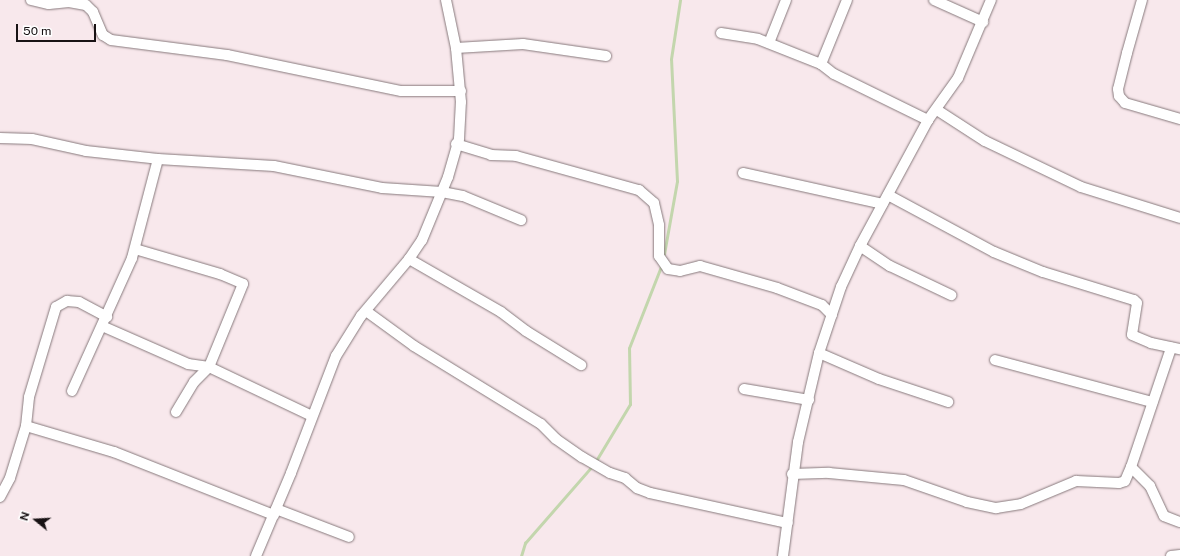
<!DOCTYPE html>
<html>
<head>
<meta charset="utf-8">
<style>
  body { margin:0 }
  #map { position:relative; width:1180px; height:556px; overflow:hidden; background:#f8e8ec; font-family:"Public Sans",sans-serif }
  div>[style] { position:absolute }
  .stream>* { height:3px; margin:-1.5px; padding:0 1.5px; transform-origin:1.5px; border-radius:1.5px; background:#c3d6ad }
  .roads { filter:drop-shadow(0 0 1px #87797c) drop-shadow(0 0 1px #87797c) }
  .minor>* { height:10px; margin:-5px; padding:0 5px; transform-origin:5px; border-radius:5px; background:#fff }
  span { translate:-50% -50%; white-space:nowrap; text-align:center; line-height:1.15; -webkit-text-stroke:3.5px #fff; paint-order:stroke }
  .north { position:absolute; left:16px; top:500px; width:40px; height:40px; -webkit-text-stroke:3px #fff; paint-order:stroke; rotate:288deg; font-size:11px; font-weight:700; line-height:16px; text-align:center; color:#181214 }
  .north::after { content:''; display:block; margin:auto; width:14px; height:18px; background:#181214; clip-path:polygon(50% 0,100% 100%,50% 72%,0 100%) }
  .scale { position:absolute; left:16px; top:24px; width:80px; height:18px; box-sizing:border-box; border:2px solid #181214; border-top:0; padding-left:5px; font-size:12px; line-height:14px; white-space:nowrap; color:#181214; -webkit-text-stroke:3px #fff; paint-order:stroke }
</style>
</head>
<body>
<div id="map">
  <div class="stream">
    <i style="left:664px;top:254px;width:74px;rotate:-79.9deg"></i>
    <i style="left:677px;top:181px;width:122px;rotate:-92.8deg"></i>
    <i style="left:671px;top:59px;width:60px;rotate:-81.3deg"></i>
    <i style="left:521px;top:556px;width:14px;rotate:-73deg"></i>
    <i style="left:525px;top:543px;width:105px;rotate:-48.9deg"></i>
    <i style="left:594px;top:464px;width:70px;rotate:-59deg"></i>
    <i style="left:630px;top:404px;width:56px;rotate:-91deg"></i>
    <i style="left:629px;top:348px;width:90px;rotate:-68.6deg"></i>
  </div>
  <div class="roads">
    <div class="minor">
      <i style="left:31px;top:0;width:18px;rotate:13deg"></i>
      <i style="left:49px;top:4px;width:20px;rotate:-6deg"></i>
      <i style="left:69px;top:2px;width:17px;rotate:10deg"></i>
      <i style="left:86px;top:5px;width:10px;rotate:45deg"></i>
      <i style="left:93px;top:12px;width:25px;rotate:67deg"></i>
      <i style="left:103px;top:35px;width:9px;rotate:32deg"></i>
      <i style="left:111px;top:40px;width:117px;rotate:7.4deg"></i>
      <i style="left:227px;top:55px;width:178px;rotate:11.7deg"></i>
      <i style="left:401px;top:91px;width:60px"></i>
      <i style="left:934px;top:0;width:54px;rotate:24.2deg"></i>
      <i style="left:1142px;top:0;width:55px;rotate:105.8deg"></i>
      <i style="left:1127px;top:53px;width:37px;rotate:104deg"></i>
      <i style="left:1118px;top:89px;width:7px;rotate:82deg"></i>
      <i style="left:1119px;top:96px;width:9px;rotate:49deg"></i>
      <i style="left:1125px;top:103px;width:57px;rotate:16.2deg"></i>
      <i style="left:721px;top:33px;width:37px;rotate:9deg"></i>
      <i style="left:758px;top:39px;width:68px;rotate:21.6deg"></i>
      <i style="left:821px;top:64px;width:16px;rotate:38deg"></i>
      <i style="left:834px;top:74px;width:105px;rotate:26.1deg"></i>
      <i style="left:769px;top:43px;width:46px;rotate:-68.4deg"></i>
      <i style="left:456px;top:48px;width:67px;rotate:-3.4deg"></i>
      <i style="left:523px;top:44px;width:84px;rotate:8.2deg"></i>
      <i style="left:821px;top:64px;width:69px;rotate:-67.9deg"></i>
      <i style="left:937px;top:110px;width:57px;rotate:32.9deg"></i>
      <i style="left:985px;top:141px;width:106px;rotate:25.6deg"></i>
      <i style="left:1081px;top:187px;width:104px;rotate:17.4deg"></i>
      <i style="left:0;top:138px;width:32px;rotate:2deg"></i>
      <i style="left:32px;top:139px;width:55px;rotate:12.5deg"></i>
      <i style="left:86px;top:151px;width:72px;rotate:6.3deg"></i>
      <i style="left:158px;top:159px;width:116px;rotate:3.5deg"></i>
      <i style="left:274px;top:166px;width:110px;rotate:11.5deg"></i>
      <i style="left:382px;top:188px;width:60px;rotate:3.8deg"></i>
      <i style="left:442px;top:192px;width:21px;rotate:11deg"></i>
      <i style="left:463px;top:196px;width:63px;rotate:22.5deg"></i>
      <i style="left:456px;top:144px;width:37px;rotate:17deg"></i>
      <i style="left:491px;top:155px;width:25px;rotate:2deg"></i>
      <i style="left:516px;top:156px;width:128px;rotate:15.5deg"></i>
      <i style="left:639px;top:190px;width:20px;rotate:41deg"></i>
      <i style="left:654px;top:203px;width:23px;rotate:77deg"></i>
      <i style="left:659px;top:225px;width:31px;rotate:90deg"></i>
      <i style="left:659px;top:256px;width:16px;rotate:55deg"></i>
      <i style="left:668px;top:269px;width:12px;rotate:9deg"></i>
      <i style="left:680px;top:271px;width:21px;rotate:-14deg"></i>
      <i style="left:700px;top:266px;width:80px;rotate:15.9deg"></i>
      <i style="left:777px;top:288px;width:48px;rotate:20.7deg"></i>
      <i style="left:822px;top:305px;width:14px;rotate:45deg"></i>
      <i style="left:743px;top:173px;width:143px;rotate:12.5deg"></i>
      <i style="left:888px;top:195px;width:120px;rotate:28.3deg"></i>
      <i style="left:994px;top:252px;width:53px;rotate:22.2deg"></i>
      <i style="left:1043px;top:272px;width:95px;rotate:17.1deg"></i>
      <i style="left:1134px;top:300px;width:4px;rotate:45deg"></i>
      <i style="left:1137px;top:303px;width:32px;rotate:99deg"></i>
      <i style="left:1132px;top:335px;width:21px;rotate:23deg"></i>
      <i style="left:1151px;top:343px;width:30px;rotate:12deg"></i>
      <i style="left:860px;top:246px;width:36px;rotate:34deg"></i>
      <i style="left:890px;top:266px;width:68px;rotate:25.4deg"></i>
      <i style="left:135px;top:249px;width:89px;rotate:16.4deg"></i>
      <i style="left:220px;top:274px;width:25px;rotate:23deg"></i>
      <i style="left:243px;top:284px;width:90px;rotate:112.3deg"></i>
      <i style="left:209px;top:367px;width:21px;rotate:135deg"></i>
      <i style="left:194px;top:382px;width:35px;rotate:121deg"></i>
      <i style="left:409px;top:259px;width:106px;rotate:29.9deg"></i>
      <i style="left:501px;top:312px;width:31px;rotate:37deg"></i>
      <i style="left:526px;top:331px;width:65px;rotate:31.7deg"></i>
      <i style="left:366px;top:311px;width:59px;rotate:36.1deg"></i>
      <i style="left:414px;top:346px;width:149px;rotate:31.6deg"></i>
      <i style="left:541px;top:424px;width:21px;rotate:45deg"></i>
      <i style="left:556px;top:439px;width:32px;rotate:35deg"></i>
      <i style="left:582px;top:457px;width:32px;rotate:30deg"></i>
      <i style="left:610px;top:473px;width:16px;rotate:18deg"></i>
      <i style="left:625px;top:478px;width:16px;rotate:40deg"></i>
      <i style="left:637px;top:488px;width:14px;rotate:21deg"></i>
      <i style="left:650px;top:493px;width:141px;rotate:12.3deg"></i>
      <i style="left:102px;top:326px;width:94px;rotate:23.8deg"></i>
      <i style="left:188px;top:364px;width:21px;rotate:8deg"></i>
      <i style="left:209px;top:367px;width:114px;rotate:25.4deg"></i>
      <i style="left:819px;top:353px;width:65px;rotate:23.4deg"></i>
      <i style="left:879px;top:379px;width:73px;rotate:18.4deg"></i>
      <i style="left:995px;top:360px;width:163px;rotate:15deg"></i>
      <i style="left:744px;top:389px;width:66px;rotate:9.6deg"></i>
      <i style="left:72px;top:391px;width:146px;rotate:-65.7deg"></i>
      <i style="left:132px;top:258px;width:102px;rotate:-75.3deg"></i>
      <i style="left:26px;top:426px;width:92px;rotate:16.5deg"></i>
      <i style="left:114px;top:452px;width:172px;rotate:21.5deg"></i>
      <i style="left:1131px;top:467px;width:27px;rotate:45deg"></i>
      <i style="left:1150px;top:486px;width:33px;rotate:65deg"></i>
      <i style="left:1164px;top:516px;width:17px;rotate:21deg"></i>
      <i style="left:792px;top:474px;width:37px;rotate:-2deg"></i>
      <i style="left:829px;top:473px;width:75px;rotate:5.3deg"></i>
      <i style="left:904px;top:480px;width:67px;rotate:19.2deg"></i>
      <i style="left:967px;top:502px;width:30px;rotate:12deg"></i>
      <i style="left:996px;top:508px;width:25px;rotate:-9deg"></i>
      <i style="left:1021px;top:504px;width:60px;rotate:-22.7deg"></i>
      <i style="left:1076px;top:481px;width:43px;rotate:2.7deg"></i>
      <i style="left:1119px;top:483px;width:6px;rotate:-18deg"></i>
      <i style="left:1125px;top:481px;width:15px;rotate:-67deg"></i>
      <i style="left:1131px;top:467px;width:126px;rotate:-71.4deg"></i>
      <i style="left:0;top:497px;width:21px;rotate:-62deg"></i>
      <i style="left:10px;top:478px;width:54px;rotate:-72.9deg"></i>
      <i style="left:26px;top:426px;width:29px;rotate:-84deg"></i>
      <i style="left:29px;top:397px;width:94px;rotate:-73.3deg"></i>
      <i style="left:56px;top:307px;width:13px;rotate:-29deg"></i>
      <i style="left:67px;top:301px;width:12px;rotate:5deg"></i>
      <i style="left:79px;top:302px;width:32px;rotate:28deg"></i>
      <i style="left:276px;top:509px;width:78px;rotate:21deg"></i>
      <i style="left:256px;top:556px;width:90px;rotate:-67.1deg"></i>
      <i style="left:291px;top:473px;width:125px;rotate:-69deg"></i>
      <i style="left:336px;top:356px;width:47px;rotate:-58deg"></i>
      <i style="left:361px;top:316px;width:75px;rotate:-49.9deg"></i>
      <i style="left:409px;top:259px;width:23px;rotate:-56deg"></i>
      <i style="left:422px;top:240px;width:68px;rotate:-67.6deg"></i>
      <i style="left:448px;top:177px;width:40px;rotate:-74deg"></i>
      <i style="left:459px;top:139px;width:37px;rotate:-87deg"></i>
      <i style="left:461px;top:102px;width:54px;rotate:-95.3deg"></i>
      <i style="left:456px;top:48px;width:49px;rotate:-101.8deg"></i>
      <i style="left:783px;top:556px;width:115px;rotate:-82.5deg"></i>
      <i style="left:798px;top:442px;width:91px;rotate:-76.7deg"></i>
      <i style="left:819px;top:353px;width:70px;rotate:-71.6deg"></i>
      <i style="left:841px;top:287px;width:45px;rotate:-65.1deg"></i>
      <i style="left:860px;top:246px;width:143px;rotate:-61.6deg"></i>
      <i style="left:928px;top:120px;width:52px;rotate:-54.5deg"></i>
      <i style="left:958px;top:78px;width:85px;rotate:-67.1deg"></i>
      <i style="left:1171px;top:556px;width:9px;rotate:-6deg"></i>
    </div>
  </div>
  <div class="north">N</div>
  <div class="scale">50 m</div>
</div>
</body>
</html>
